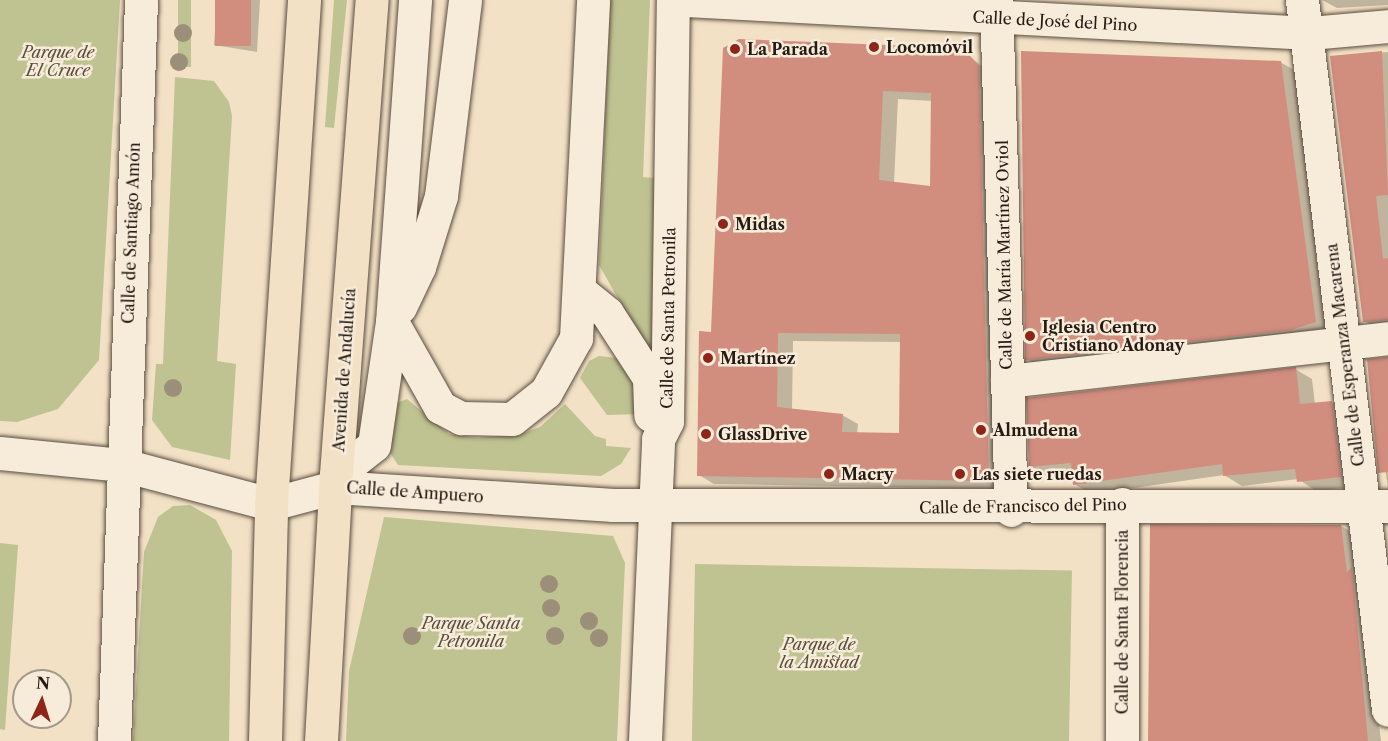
<!DOCTYPE html>
<html>
<head>
<meta charset="utf-8">
<style>
  body { margin:0 }
  #map { position:relative; width:1388px; height:741px; overflow:hidden; background:#f2e1c5; font-family:"Libre Caslon Text",serif }
  div>[style] { position:absolute }
  .green>* { inset:0; background:#bfc291; transform-origin:0 0 }
  .shadow>* { inset:0; background:#0003 }
  .building>* { inset:0; background:#d18d7e; transform-origin:0 0 }
  .roads { filter:drop-shadow(0 0 2px #5a4c40) drop-shadow(0 0 2px #5a4c40) }
  .minor>* { height:33px; margin:-16.5px; padding:0 16.5px; transform-origin:16.5px; border-radius:16.5px; background:#f7ecd9 }
  .major>* { height:33px; margin:-16.5px; padding:0 16.5px; transform-origin:16.5px; border-radius:16.5px; background:#f2e1c5 }
  .trees>* { width:18px; height:18px; margin:-9px; border-radius:50%; background:#9c8f79 }
  .dots>* { width:16px; height:16px; translate:-50% -50%; box-sizing:border-box; border:3px solid #f7ecd9; border-radius:50% }
  span { translate:-50% -50%; white-space:nowrap; text-align:center; line-height:1.15; -webkit-text-stroke:5px #f7ecd9; paint-order:stroke }
  .street-label { font-size:16px; color:#271a14 }
  .poi-label { font-size:16px; color:#271a14; font-weight:700 }
  .left { translate:0 -50%; text-align:left }
  .park-label { font-size:16px; color:#554c3a; font-style:italic }
  .north { position:absolute; left:12px; top:669px; width:60px; height:60px; box-sizing:border-box; background:#f7ecd9; border:2px solid #a4988a; border-radius:50%; rotate:4deg; font-size:16px; font-weight:700; line-height:24px; text-align:center; color:#271a14 }
  .north::after { content:''; display:block; margin:auto; width:21px; height:27px; background:#8f2418; clip-path:polygon(50% 0,100% 100%,50% 72%,0 100%) }
</style>
</head>
<body>
<div id="map">
  <div class="green">
    <i style="clip-path:polygon(0 0,120px 0,99px 360px,58px 409px,17px 422px,0 421px)"></i>
    <i style="left:178px;top:0;width:13px;height:67px"></i>
    <i style="clip-path:polygon(334px 0,347px 0,334px 128px,325px 127px)"></i>
    <i style="clip-path:polygon(610px 0,650px 0,643px 177px,654px 178px,653px 360px,599px 265px)"></i>
    <i style="clip-path:polygon(175px 77px,214px 81px,229px 102px,232px 116px,217px 361px,236px 364px,230px 460px,172px 447px,152px 420px,156px 364px,163px 364px)"></i>
    <i style="clip-path:polygon(599px 356px,617px 358px,633px 376px,640px 414px,607px 415px,580px 378px,589px 361px)"></i>
    <i style="clip-path:polygon(407px 399px,449px 434px,478px 438px,520px 434px,540px 427px,565px 404px,595px 436px,606px 439px,606px 446px,631px 448px,621px 464px,601px 476px,398px 465px,385px 445px,397px 403px)"></i>
    <i style="clip-path:polygon(190px 505px,216px 520px,232px 551px,229px 741px,133px 741px,144px 552px,158px 517px,173px 506px)"></i>
    <i style="clip-path:polygon(384px 517px,613px 536px,625px 563px,617px 741px,346px 741px,349px 671px)"></i>
    <i style="clip-path:polygon(0 543px,18px 545px,5px 730px,0 729px)"></i>
    <i style="left:695px;top:564px;width:377px;height:177px;rotate:1deg"></i>
  </div>
  <div class="shadow">
    <i style="clip-path:polygon(217px 0,260px 0,257px 52px,214px 45px)"></i>
    <i style="clip-path:polygon(1322px 0,1388px 0,1388px 5px,1337px 8px)"></i>
    <i style="clip-path:polygon(evenodd,739px 40px,962px 50px,994px 76px,1004px 489px,714px 484px,699px 475px,739px 40px,898px 99px,932px 101px,932px 188px,894px 183px,898px 99px,739px 40px,793px 341px,901px 342px,900px 434px,857px 434px,858px 424px,842px 415px,792px 410px,793px 341px)"></i>
    <i style="clip-path:polygon(1388px 52px,1388px 328px,1377px 328px,1364px 321px,1332px 57px)"></i>
    <i style="clip-path:polygon(1280px 62px,1296px 71px,1331px 330px,1042px 368px,1027px 359px)"></i>
    <i style="clip-path:polygon(1388px 357px,1388px 488px,1369px 360px)"></i>
    <i style="clip-path:polygon(1295px 369px,1312px 379px,1315px 404px,1331px 402px,1349px 412px,1358px 486px,1316px 491px,1298px 479px,1242px 486px,1224px 475px,1092px 494px,1074px 484px,1073px 473px,1047px 476px,1030px 466px)"></i>
    <i style="clip-path:polygon(1341px 526px,1355px 534px,1381px 741px,1149px 741px)"></i>
  </div>
  <div class="building">
    <i style="left:215px;top:0;width:36px;height:46px"></i>
    <i style="clip-path:polygon(evenodd,739px 39px,963px 48px,979px 66px,989px 481px,697px 476px,699px 331px,711px 332px,723px 48px,739px 39px,883px 91px,931px 93px,930px 186px,879px 180px,883px 91px,739px 39px,778px 333px,900px 334px,899px 433px,842px 432px,843px 414px,777px 407px,778px 333px)"></i>
    <i style="clip-path:polygon(1021px 51px,1281px 61px,1316px 322px,1291px 330px,1025px 360px)"></i>
    <i style="clip-path:polygon(1382px 51px,1388px 195px,1376px 196px,1383px 259px,1388px 258px,1388px 320px,1363px 322px,1330px 56px)"></i>
    <i style="clip-path:polygon(1388px 357px,1388px 472px,1378px 473px,1367px 359px)"></i>
    <i style="clip-path:polygon(1296px 367px,1300px 404px,1332px 401px,1341px 477px,1297px 482px,1295px 469px,1223px 476px,1222px 464px,1073px 485px,1071px 463px,1029px 467px,1026px 398px)"></i>
    <i style="clip-path:polygon(1150px 524px,1341px 525px,1347px 572px,1352px 567px,1368px 741px,1148px 741px)"></i>
  </div>
  <div class="roads">
    <div class="minor">
      <i style="left:686px;top:0;width:625px;rotate:3.03deg"></i>
      <i style="left:1310px;top:33px;width:78px;rotate:-5.1deg"></i>
      <i style="left:996px;top:0;width:510px;rotate:88.32deg"></i>
      <i style="left:1302px;top:0;width:715px;rotate:83.09deg"></i>
      <i style="left:580px;top:291px;width:35px;rotate:39deg"></i>
      <i style="left:607px;top:313px;width:77px;rotate:57.1deg"></i>
      <i style="left:649px;top:378px;width:37px;rotate:88deg"></i>
      <i style="left:400px;top:307px;width:44px;rotate:-64.6deg"></i>
      <i style="left:419px;top:267px;width:74px;rotate:-72.8deg"></i>
      <i style="left:441px;top:196px;width:197px;rotate:-83deg"></i>
      <i style="left:392px;top:322px;width:98px;rotate:60.5deg"></i>
      <i style="left:440px;top:407px;width:24px;rotate:28deg"></i>
      <i style="left:461px;top:418px;width:51px;rotate:1.1deg"></i>
      <i style="left:512px;top:419px;width:43px;rotate:-38.5deg"></i>
      <i style="left:546px;top:392px;width:62px;rotate:-60.9deg"></i>
      <i style="left:576px;top:338px;width:338px;rotate:-87.1deg"></i>
      <i style="left:1007px;top:381px;width:383px;rotate:-6.4deg"></i>
      <i style="left:0;top:453px;width:124px;rotate:5.6deg"></i>
      <i style="left:123px;top:465px;width:153px;rotate:14.8deg"></i>
      <i style="left:271px;top:504px;width:66px;rotate:-14.9deg"></i>
      <i style="left:335px;top:487px;width:279px;rotate:3.7deg"></i>
      <i style="left:613px;top:505px;width:775px;rotate:0.07deg"></i>
      <i style="left:336px;top:475px;width:48px;rotate:-38.3deg"></i>
      <i style="left:374px;top:445px;width:124px;rotate:-81.7deg"></i>
      <i style="left:392px;top:322px;width:323px;rotate:-85.9deg"></i>
      <i style="left:114px;top:741px;width:741px;rotate:-87.91deg"></i>
      <i style="left:645px;top:741px;width:302px;rotate:-87.5deg"></i>
      <i style="left:658px;top:439px;width:20px;rotate:-63deg"></i>
      <i style="left:667px;top:421px;width:421px;rotate:-89.2deg"></i>
      <i style="left:1122px;top:741px;width:237px;rotate:-90deg"></i>
    </div>
    <div class="major">
      <i style="left:265px;top:741px;width:237px;rotate:-88.5deg"></i>
      <i style="left:271px;top:504px;width:505px;rotate:-86.25deg"></i>
      <i style="left:321px;top:741px;width:254px;rotate:-86.8deg"></i>
      <i style="left:335px;top:487px;width:488px;rotate:-85.7deg"></i>
    </div>
  </div>
  <div class="trees">
    <i style="left:183px;top:33px"></i>
    <i style="left:179px;top:62px"></i>
    <i style="left:173px;top:388px"></i>
    <i style="left:549px;top:584px"></i>
    <i style="left:551px;top:608px"></i>
    <i style="left:589px;top:621px"></i>
    <i style="left:412px;top:636px"></i>
    <i style="left:555px;top:636px"></i>
    <i style="left:599px;top:638px"></i>
  </div>
  <div class="dots">
    <i style="left:874px;top:47px;background:#8f2418"></i>
    <i style="left:735px;top:49px;background:#8f2418"></i>
    <i style="left:723px;top:224px;background:#8f2418"></i>
    <i style="left:1030px;top:336px;background:#8f2418"></i>
    <i style="left:708px;top:358px;background:#8f2418"></i>
    <i style="left:981px;top:430px;background:#8f2418"></i>
    <i style="left:706px;top:434px;background:#8f2418"></i>
    <i style="left:829px;top:474px;background:#8f2418"></i>
    <i style="left:960px;top:474px;background:#8f2418"></i>
  </div>
  <div class="street-label">
    <span style="left:1055px;top:21px;rotate:3deg">Calle de José del Pino</span>
    <span style="left:131px;top:233px;rotate:-88deg">Calle de Santiago Amón</span>
    <span style="left:1004px;top:255px;rotate:-91deg">Calle de María Martínez Oviol</span>
    <span style="left:668px;top:318px;rotate:-89deg">Calle de Santa Petronila</span>
    <span style="left:1345px;top:355px;rotate:-97deg">Calle de Esperanza Macarena</span>
    <span style="left:344px;top:370px;rotate:-86deg">Avenida de Andalucía</span>
    <span style="left:415px;top:492px;rotate:4deg">Calle de Ampuero</span>
    <span style="left:1023px;top:506px;rotate:-1deg">Calle de Francisco del Pino</span>
    <span style="left:1122px;top:622px;rotate:-90deg">Calle de Santa Florencia</span>
  </div>
  <div class="poi-label">
    <span class="left" style="left:886px;top:47px">Locomóvil</span>
    <span class="left" style="left:747px;top:49px">La Parada</span>
    <span class="left" style="left:735px;top:224px">Midas</span>
    <span class="left" style="left:1042px;top:336px">Iglesia Centro<br>Cristiano Adonay</span>
    <span class="left" style="left:720px;top:358px">Martínez</span>
    <span class="left" style="left:993px;top:430px">Almudena</span>
    <span class="left" style="left:718px;top:434px">GlassDrive</span>
    <span class="left" style="left:841px;top:474px">Macry</span>
    <span class="left" style="left:972px;top:474px">Las siete ruedas</span>
  </div>
  <div class="park-label">
    <span style="left:58px;top:61px">Parque de<br>El Cruce</span>
    <span style="left:471px;top:632px">Parque Santa<br>Petronila</span>
    <span style="left:819px;top:653px">Parque de<br>la Amistad</span>
  </div>
  <div class="north">N</div>
</div>
</body>
</html>
